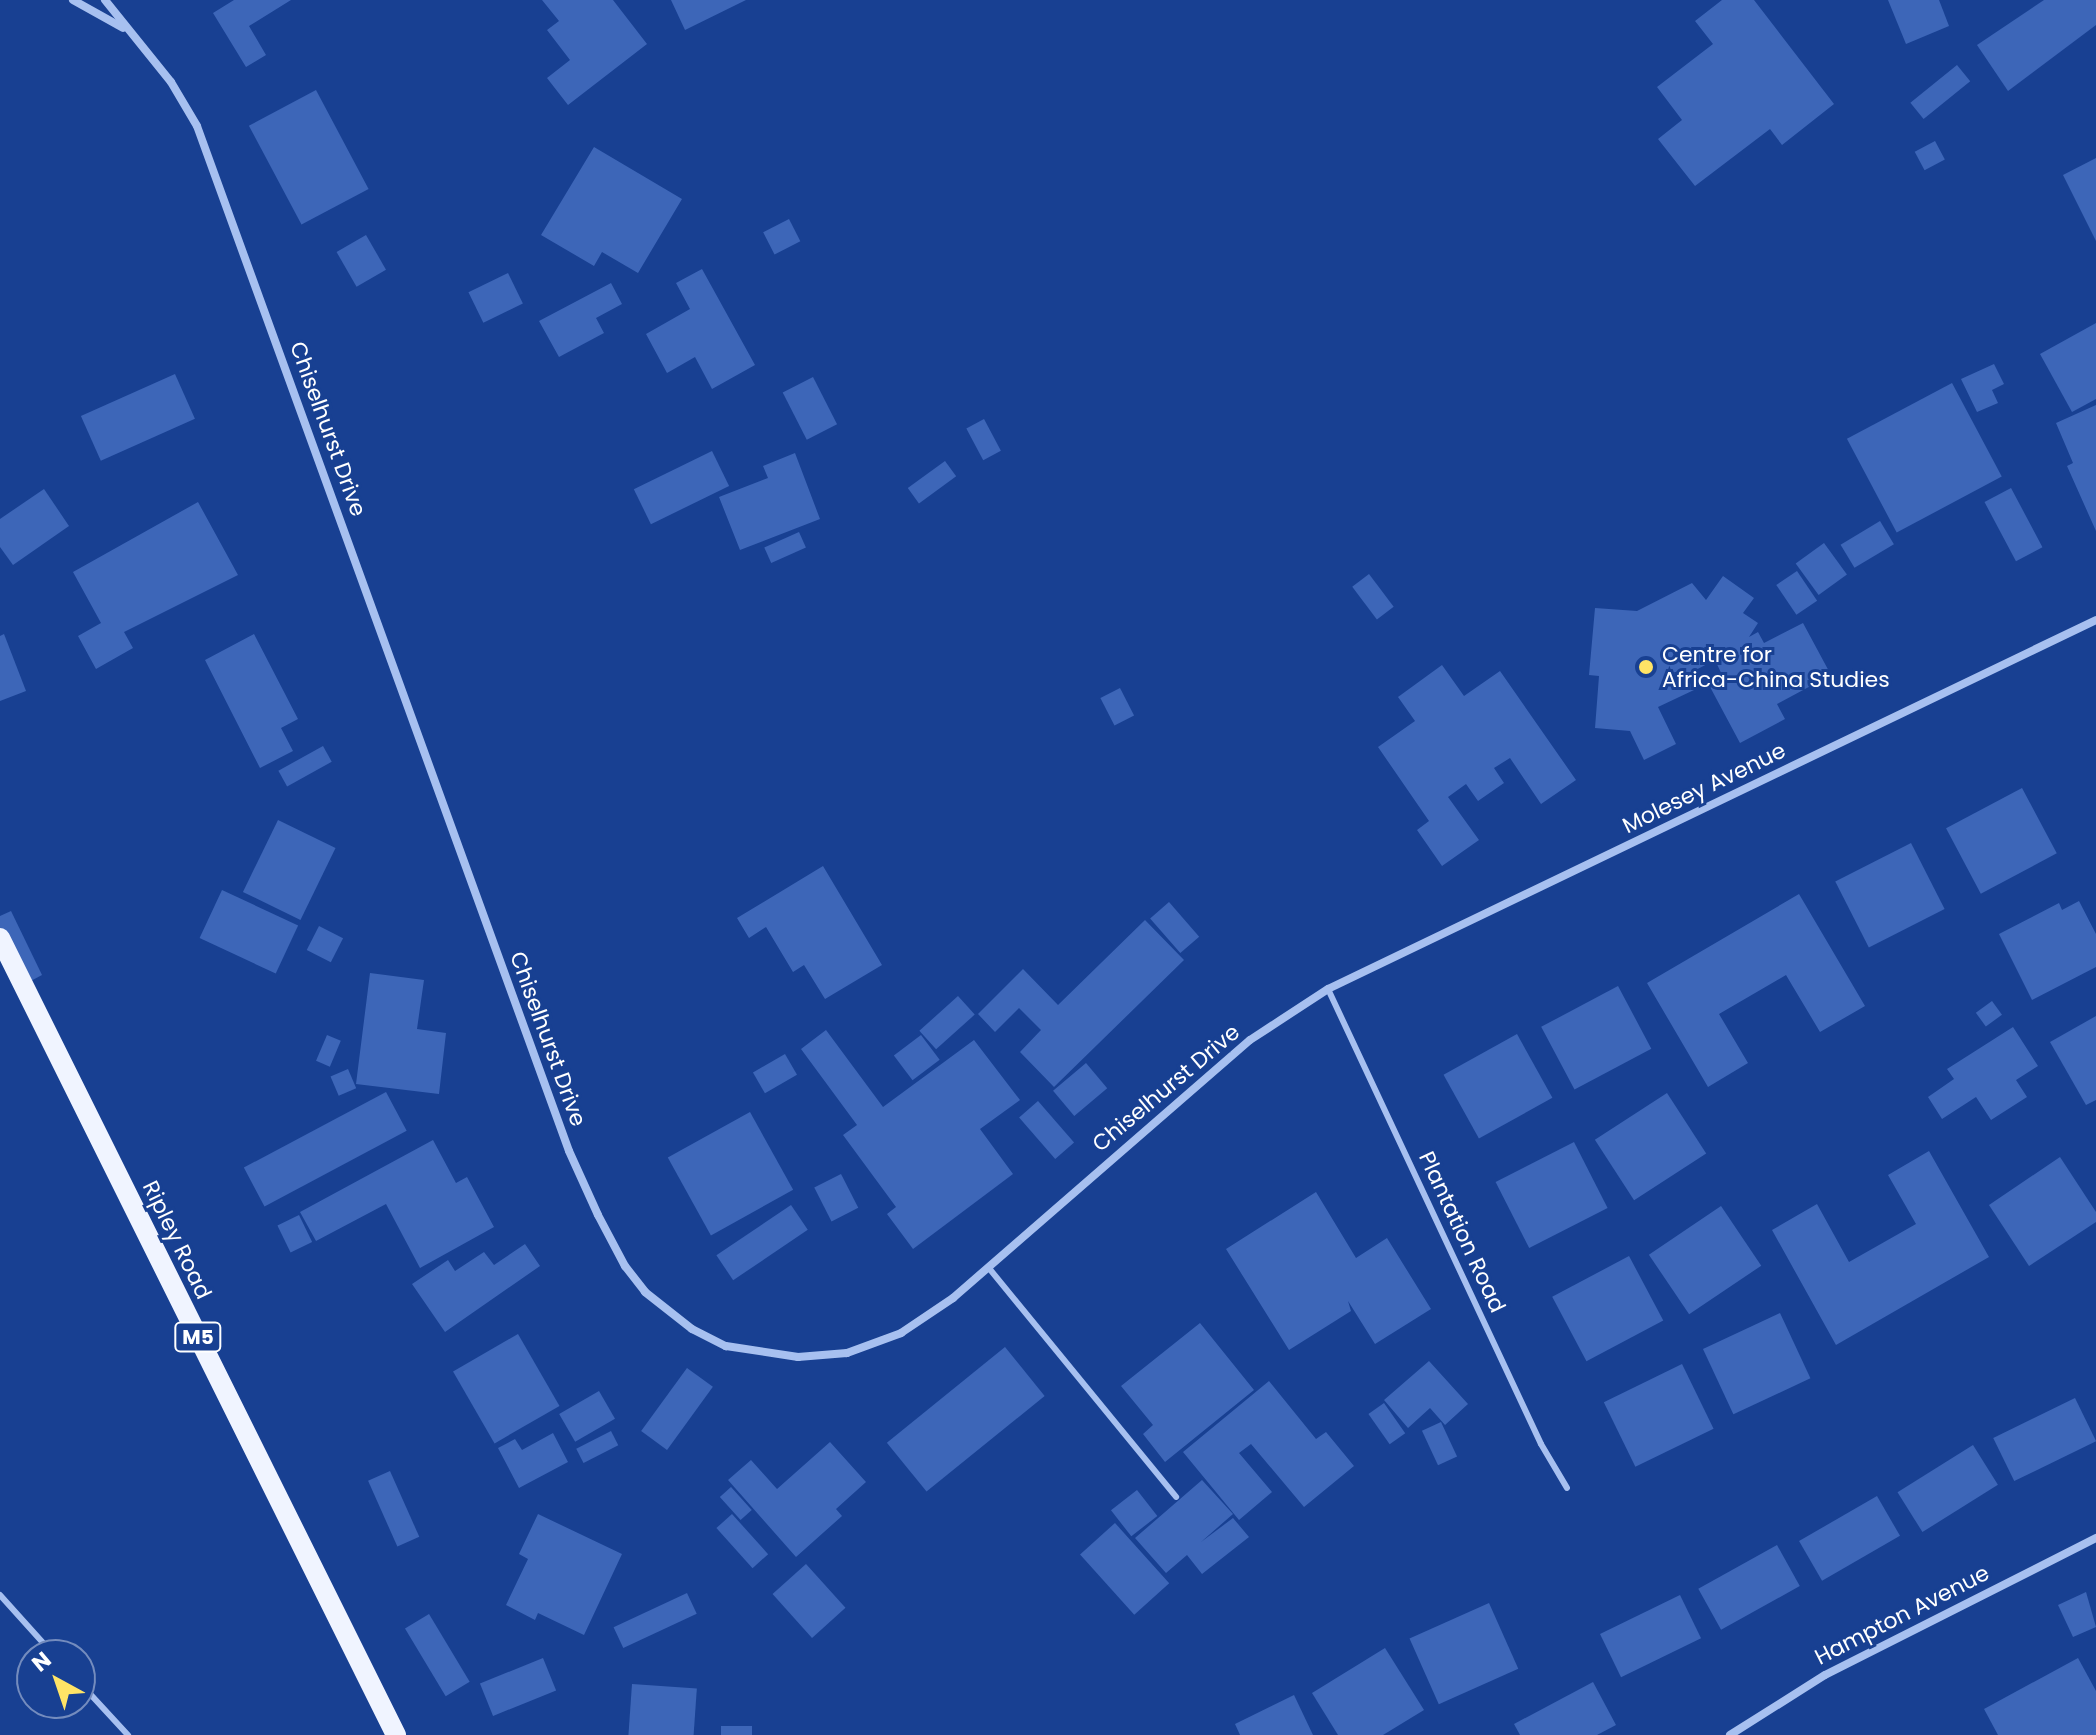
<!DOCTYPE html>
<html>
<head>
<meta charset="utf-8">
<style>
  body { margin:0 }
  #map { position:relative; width:2096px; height:1735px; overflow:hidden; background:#184092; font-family:Poppins,sans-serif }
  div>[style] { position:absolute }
  .building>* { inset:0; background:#3d66b8; transform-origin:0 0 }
  .lane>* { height:6px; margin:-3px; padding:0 3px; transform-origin:3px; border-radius:3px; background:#a7c0f0 }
  .street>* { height:8px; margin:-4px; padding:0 4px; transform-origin:4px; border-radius:4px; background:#a7c0f0 }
  .primary>* { height:20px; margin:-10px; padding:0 10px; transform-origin:10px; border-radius:10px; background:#f0f4ff }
  .dots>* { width:22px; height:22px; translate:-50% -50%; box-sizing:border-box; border:4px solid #184092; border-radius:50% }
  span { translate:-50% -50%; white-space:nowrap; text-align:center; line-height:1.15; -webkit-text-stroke:6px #184092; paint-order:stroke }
  .shield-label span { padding:2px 6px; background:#184092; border:2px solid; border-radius:6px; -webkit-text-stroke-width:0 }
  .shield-label { font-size:20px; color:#fff; font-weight:700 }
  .street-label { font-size:22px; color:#fff }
  .poi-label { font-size:22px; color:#fff }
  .left { translate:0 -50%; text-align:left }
  .north { position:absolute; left:16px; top:1639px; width:80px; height:80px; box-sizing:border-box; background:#184092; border:2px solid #748cbe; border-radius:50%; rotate:320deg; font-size:22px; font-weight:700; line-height:32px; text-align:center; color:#fff }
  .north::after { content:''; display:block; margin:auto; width:28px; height:36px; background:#ffe466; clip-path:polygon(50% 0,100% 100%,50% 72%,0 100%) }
</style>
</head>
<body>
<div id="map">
  <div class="building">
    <i style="clip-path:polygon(234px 0,291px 0,249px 26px,266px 55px,246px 67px,213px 13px)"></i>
    <i style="clip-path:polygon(542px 0,613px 0,647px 44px,568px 105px,547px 78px,570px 60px,547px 30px,559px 21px)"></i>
    <i style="clip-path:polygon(671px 0,746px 0,685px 30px)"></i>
    <i style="clip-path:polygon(1722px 0,1754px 0,1834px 104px,1782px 145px,1770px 129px,1695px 186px,1658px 139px,1682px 120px,1657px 87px,1713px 44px,1695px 21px)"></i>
    <i style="clip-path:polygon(1888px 0,1939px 0,1949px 26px,1906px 44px)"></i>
    <i style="clip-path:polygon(2044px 0,2096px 0,2096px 25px,2008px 91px,1977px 45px)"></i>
    <i style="left:1957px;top:65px;width:21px;height:60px;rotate:51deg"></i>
    <i style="left:316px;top:90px;width:112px;height:76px;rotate:62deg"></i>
    <i style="left:1935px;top:141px;width:21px;height:23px;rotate:62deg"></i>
    <i style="clip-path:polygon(594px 147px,682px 199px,638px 273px,602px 252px,594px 266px,541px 235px)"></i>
    <i style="clip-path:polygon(2096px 158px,2096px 241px,2063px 175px)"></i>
    <i style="left:789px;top:219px;width:25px;height:29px;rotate:63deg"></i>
    <i style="left:366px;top:235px;width:40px;height:34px;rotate:60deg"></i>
    <i style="clip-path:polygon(702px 269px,755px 365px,712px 389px,695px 357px,667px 373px,646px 334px,690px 309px,676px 283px)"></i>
    <i style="left:508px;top:273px;width:34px;height:44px;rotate:64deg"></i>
    <i style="clip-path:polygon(611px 283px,622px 304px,596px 318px,604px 333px,559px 357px,539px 321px)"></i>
    <i style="clip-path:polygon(2096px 323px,2096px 399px,2072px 412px,2040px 354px)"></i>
    <i style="clip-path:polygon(1994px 364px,2004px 384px,1992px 390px,1998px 403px,1977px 412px,1961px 379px)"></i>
    <i style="left:175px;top:374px;width:49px;height:103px;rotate:66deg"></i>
    <i style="left:813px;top:377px;width:53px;height:34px;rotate:63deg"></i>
    <i style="left:1952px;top:383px;width:106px;height:119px;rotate:62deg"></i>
    <i style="clip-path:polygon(2096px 405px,2096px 531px,2067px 466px,2073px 463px,2056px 423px)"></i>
    <i style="left:984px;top:419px;width:36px;height:20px;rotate:62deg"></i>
    <i style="left:712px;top:451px;width:39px;height:87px;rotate:64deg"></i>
    <i style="clip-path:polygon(795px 453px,820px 519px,740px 550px,719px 497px,768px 478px,763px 466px)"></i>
    <i style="left:945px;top:461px;width:19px;height:46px;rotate:54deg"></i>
    <i style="left:2011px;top:488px;width:67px;height:30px;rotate:62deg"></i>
    <i style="clip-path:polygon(44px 489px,69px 526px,13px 565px,0 547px,0 519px)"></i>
    <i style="clip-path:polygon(198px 502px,238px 575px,124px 632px,133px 648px,96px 669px,78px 636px,101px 623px,73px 572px)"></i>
    <i style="left:1880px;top:521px;width:27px;height:46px;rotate:59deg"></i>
    <i style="left:799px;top:532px;width:17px;height:38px;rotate:66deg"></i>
    <i style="left:1824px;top:543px;width:39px;height:35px;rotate:54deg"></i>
    <i style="left:1797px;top:571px;width:36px;height:25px;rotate:56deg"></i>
    <i style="left:1369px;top:574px;width:41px;height:21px;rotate:53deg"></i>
    <i style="clip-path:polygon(1723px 576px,1754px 598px,1743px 613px,1758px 623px,1749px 637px,1758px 632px,1764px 643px,1803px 623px,1831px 675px,1777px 704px,1785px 719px,1740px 743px,1709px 685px,1723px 677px,1715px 660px,1686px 675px,1694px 690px,1658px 707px,1676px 744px,1644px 760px,1630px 731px,1595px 728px,1599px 676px,1589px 675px,1595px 608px,1637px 611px,1692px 583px,1706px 600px)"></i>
    <i style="clip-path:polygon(4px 634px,26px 691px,0 701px,0 636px)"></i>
    <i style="clip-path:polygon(254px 634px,298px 719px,281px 728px,293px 751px,260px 768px,205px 660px)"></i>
    <i style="clip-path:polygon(1442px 665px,1464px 696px,1500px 671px,1576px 780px,1541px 804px,1510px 758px,1494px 768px,1504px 783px,1478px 801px,1466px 784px,1448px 797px,1479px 840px,1442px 866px,1417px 830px,1429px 821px,1378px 747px,1415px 721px,1398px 697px)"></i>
    <i style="left:1120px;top:688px;width:31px;height:22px;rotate:63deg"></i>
    <i style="left:323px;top:746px;width:18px;height:51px;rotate:61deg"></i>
    <i style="left:2022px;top:788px;width:74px;height:86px;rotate:62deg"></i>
    <i style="left:278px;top:820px;width:64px;height:80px;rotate:26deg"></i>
    <i style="left:1911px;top:843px;width:74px;height:85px;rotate:63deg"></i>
    <i style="clip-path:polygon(823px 866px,882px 965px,825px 999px,804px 965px,793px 972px,766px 927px,749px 938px,737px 918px)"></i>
    <i style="left:222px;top:890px;width:84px;height:53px;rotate:25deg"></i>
    <i style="clip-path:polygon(1799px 894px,1865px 1006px,1820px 1032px,1786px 975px,1719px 1014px,1748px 1063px,1708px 1087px,1647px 983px)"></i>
    <i style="clip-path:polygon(2079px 901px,2096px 934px,2096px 967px,2032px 1000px,1999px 934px,2059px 903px,2062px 910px)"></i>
    <i style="left:1169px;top:902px;width:46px;height:25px;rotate:49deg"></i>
    <i style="clip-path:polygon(11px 911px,42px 975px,27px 983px,0 929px,0 916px)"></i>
    <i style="clip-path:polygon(1145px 920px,1184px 960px,1054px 1087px,1020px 1052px,1041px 1030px,1019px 1008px,995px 1032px,978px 1014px,1023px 969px,1058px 1005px)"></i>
    <i style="left:319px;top:926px;width:27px;height:27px;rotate:27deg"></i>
    <i style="clip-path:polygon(370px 973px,424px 980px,417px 1029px,446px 1033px,439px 1094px,356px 1084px)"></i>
    <i style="left:1618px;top:986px;width:71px;height:87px;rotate:62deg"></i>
    <i style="left:958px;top:996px;width:25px;height:52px;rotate:48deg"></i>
    <i style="left:1992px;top:1001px;width:17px;height:20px;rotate:54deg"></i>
    <i style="clip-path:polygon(2096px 1016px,2096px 1100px,2086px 1105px,2050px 1042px)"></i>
    <i style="clip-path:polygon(2013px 1027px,2038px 1066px,2016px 1080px,2027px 1097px,1991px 1120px,1976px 1097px,1942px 1119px,1928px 1097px,1954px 1079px,1947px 1069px)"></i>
    <i style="clip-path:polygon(826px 1030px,883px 1107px,974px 1040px,1020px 1100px,980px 1129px,1013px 1174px,913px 1249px,887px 1214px,896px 1207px,843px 1135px,857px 1125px,801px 1049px)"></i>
    <i style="left:1517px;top:1034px;width:73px;height:84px;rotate:61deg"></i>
    <i style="left:327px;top:1035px;width:15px;height:28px;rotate:23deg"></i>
    <i style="left:921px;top:1035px;width:31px;height:34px;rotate:53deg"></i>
    <i style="left:785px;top:1054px;width:24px;height:37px;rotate:60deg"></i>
    <i style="left:1086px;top:1063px;width:33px;height:43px;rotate:50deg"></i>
    <i style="left:348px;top:1069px;width:21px;height:19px;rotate:67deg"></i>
    <i style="left:386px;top:1092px;width:44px;height:161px;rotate:62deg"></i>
    <i style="left:1667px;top:1093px;width:72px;height:86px;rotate:57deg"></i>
    <i style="left:1038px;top:1101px;width:55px;height:25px;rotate:49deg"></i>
    <i style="left:750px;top:1112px;width:89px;height:94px;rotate:61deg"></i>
    <i style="clip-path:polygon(433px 1140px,456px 1183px,467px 1177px,494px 1227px,420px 1268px,386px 1204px,316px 1241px,300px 1212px)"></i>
    <i style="left:1574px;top:1142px;width:74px;height:88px;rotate:63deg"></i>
    <i style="clip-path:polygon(1929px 1151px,1989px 1257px,1836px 1345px,1772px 1230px,1817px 1204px,1849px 1262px,1916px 1224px,1888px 1175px)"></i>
    <i style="clip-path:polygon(2060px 1157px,2096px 1212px,2096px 1222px,2029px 1266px,1989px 1205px)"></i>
    <i style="left:841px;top:1174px;width:38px;height:30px;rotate:63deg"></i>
    <i style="clip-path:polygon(1316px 1192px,1356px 1258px,1387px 1238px,1431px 1309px,1375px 1344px,1348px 1301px,1351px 1311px,1289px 1350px,1226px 1249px)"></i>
    <i style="left:791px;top:1205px;width:30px;height:90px;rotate:56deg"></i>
    <i style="left:1721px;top:1206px;width:72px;height:87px;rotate:56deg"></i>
    <i style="left:299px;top:1215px;width:30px;height:24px;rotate:64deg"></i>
    <i style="clip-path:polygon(525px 1244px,540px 1266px,445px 1332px,412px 1284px,448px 1260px,455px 1271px,484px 1252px,494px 1265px)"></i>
    <i style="left:1629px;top:1256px;width:73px;height:87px;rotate:62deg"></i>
    <i style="left:1780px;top:1313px;width:72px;height:85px;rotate:65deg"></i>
    <i style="clip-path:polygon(1200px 1323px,1254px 1390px,1165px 1462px,1143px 1434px,1153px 1425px,1121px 1386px)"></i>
    <i style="left:518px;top:1334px;width:83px;height:75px;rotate:60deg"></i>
    <i style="left:1005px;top:1347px;width:63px;height:152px;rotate:51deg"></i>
    <i style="clip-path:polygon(1429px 1361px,1468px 1404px,1445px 1425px,1430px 1408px,1408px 1428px,1384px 1400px)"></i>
    <i style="left:1682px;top:1364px;width:72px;height:87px;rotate:64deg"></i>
    <i style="left:687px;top:1368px;width:32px;height:78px;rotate:36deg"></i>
    <i style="clip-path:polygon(1269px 1381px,1316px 1439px,1326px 1432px,1354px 1466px,1304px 1507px,1251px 1444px,1239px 1453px,1272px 1492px,1239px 1520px,1183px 1452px)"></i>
    <i style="left:599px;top:1391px;width:32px;height:46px;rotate:60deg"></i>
    <i style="left:2075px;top:1398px;width:48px;height:91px;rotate:64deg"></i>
    <i style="left:1384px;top:1403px;width:37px;height:19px;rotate:55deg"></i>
    <i style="left:1441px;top:1422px;width:38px;height:21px;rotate:65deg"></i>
    <i style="left:611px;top:1431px;width:16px;height:39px;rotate:63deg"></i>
    <i style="clip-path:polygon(553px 1433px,568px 1462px,519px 1488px,498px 1448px,515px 1439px,522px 1450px)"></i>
    <i style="clip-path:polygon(830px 1442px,866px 1482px,836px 1509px,842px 1516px,796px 1557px,728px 1480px,751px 1460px,777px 1489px)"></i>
    <i style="left:1973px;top:1445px;width:47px;height:89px;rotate:58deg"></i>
    <i style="left:390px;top:1471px;width:72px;height:24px;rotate:66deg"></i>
    <i style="clip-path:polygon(1202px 1480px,1233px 1514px,1201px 1542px,1233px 1518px,1249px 1537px,1202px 1574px,1187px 1555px,1166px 1573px,1135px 1538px)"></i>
    <i style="left:731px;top:1487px;width:31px;height:15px;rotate:48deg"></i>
    <i style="left:1137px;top:1490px;width:33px;height:33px;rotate:52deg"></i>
    <i style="left:1877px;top:1496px;width:46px;height:90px;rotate:60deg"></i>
    <i style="clip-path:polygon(538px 1514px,622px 1554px,584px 1635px,538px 1613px,535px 1620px,506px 1605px,528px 1559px,519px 1554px)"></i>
    <i style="left:732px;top:1514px;width:54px;height:21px;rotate:48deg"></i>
    <i style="left:1115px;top:1523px;width:81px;height:47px;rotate:48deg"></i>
    <i style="left:1777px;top:1545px;width:47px;height:90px;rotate:61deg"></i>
    <i style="left:806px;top:1564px;width:59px;height:45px;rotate:48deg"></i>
    <i style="clip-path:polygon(2086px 1592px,2096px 1627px,2073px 1637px,2058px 1605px)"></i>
    <i style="left:687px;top:1593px;width:23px;height:81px;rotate:65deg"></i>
    <i style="left:1680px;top:1595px;width:48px;height:89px;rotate:64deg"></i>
    <i style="left:1489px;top:1603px;width:72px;height:87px;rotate:66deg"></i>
    <i style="left:429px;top:1614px;width:79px;height:28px;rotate:59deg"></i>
    <i style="clip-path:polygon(1385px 1648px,1424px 1710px,1383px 1735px,1338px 1735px,1312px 1693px)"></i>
    <i style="left:543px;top:1658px;width:35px;height:68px;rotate:68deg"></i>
    <i style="clip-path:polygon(2078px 1658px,2096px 1691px,2096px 1735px,1998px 1735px,1984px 1709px)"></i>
    <i style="clip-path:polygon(1593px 1682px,1616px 1725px,1597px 1735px,1520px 1735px,1514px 1724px)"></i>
    <i style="left:632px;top:1684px;width:65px;height:51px;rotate:4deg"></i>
    <i style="clip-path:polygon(1294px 1695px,1313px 1735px,1240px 1735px,1235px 1724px)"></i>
    <i style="left:721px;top:1726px;width:31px;height:9px"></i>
  </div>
  <div class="lane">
    <i style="left:1328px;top:989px;width:502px;rotate:64.91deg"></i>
    <i style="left:1541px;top:1444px;width:51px;rotate:59.4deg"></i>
    <i style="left:988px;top:1267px;width:297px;rotate:50.7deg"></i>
    <i style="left:0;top:1595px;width:81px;rotate:48deg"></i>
    <i style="left:80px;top:1683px;width:71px;rotate:47.3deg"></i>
  </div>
  <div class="street">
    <i style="left:73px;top:0;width:57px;rotate:29.2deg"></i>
    <i style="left:105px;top:0;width:105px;rotate:51.2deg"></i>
    <i style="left:171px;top:82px;width:51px;rotate:59.4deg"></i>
    <i style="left:197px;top:126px;width:1090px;rotate:70.05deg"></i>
    <i style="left:569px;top:1151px;width:70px;rotate:65.6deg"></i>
    <i style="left:598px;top:1215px;width:58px;rotate:62.1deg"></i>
    <i style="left:625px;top:1266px;width:33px;rotate:52deg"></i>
    <i style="left:645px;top:1292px;width:60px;rotate:38.2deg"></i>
    <i style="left:692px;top:1329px;width:38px;rotate:27deg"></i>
    <i style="left:726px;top:1346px;width:73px;rotate:8.7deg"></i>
    <i style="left:798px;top:1357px;width:49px;rotate:-4.7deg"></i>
    <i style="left:847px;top:1353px;width:58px;rotate:-20.3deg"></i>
    <i style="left:901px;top:1333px;width:63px;rotate:-33.9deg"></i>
    <i style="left:953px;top:1298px;width:393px;rotate:-41deg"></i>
    <i style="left:1250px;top:1040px;width:93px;rotate:-33.2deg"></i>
    <i style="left:1328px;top:989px;width:852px;rotate:-25.66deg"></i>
    <i style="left:1730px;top:1735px;width:112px;rotate:-32.3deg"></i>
    <i style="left:1825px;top:1675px;width:304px;rotate:-26.8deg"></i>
  </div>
  <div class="primary">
    <i style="left:0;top:938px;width:890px;rotate:63.58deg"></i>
  </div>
  <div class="dots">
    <i style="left:1646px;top:667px;background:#ffe466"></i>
  </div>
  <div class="shield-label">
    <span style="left:198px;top:1337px">M5</span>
  </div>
  <div class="street-label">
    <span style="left:328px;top:429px;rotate:70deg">Chiselhurst Drive</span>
    <span style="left:1704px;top:788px;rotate:-26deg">Molesey Avenue</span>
    <span style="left:548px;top:1039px;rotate:70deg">Chiselhurst Drive</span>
    <span style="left:1166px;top:1088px;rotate:-40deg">Chiselhurst Drive</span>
    <span style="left:1462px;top:1232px;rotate:65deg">Plantation Road</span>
    <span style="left:177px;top:1240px;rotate:64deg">Ripley Road</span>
    <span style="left:1902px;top:1615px;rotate:-27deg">Hampton Avenue</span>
  </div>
  <div class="poi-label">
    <span class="left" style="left:1662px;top:667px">Centre for<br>Africa-China Studies</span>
  </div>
  <div class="north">N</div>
</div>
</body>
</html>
